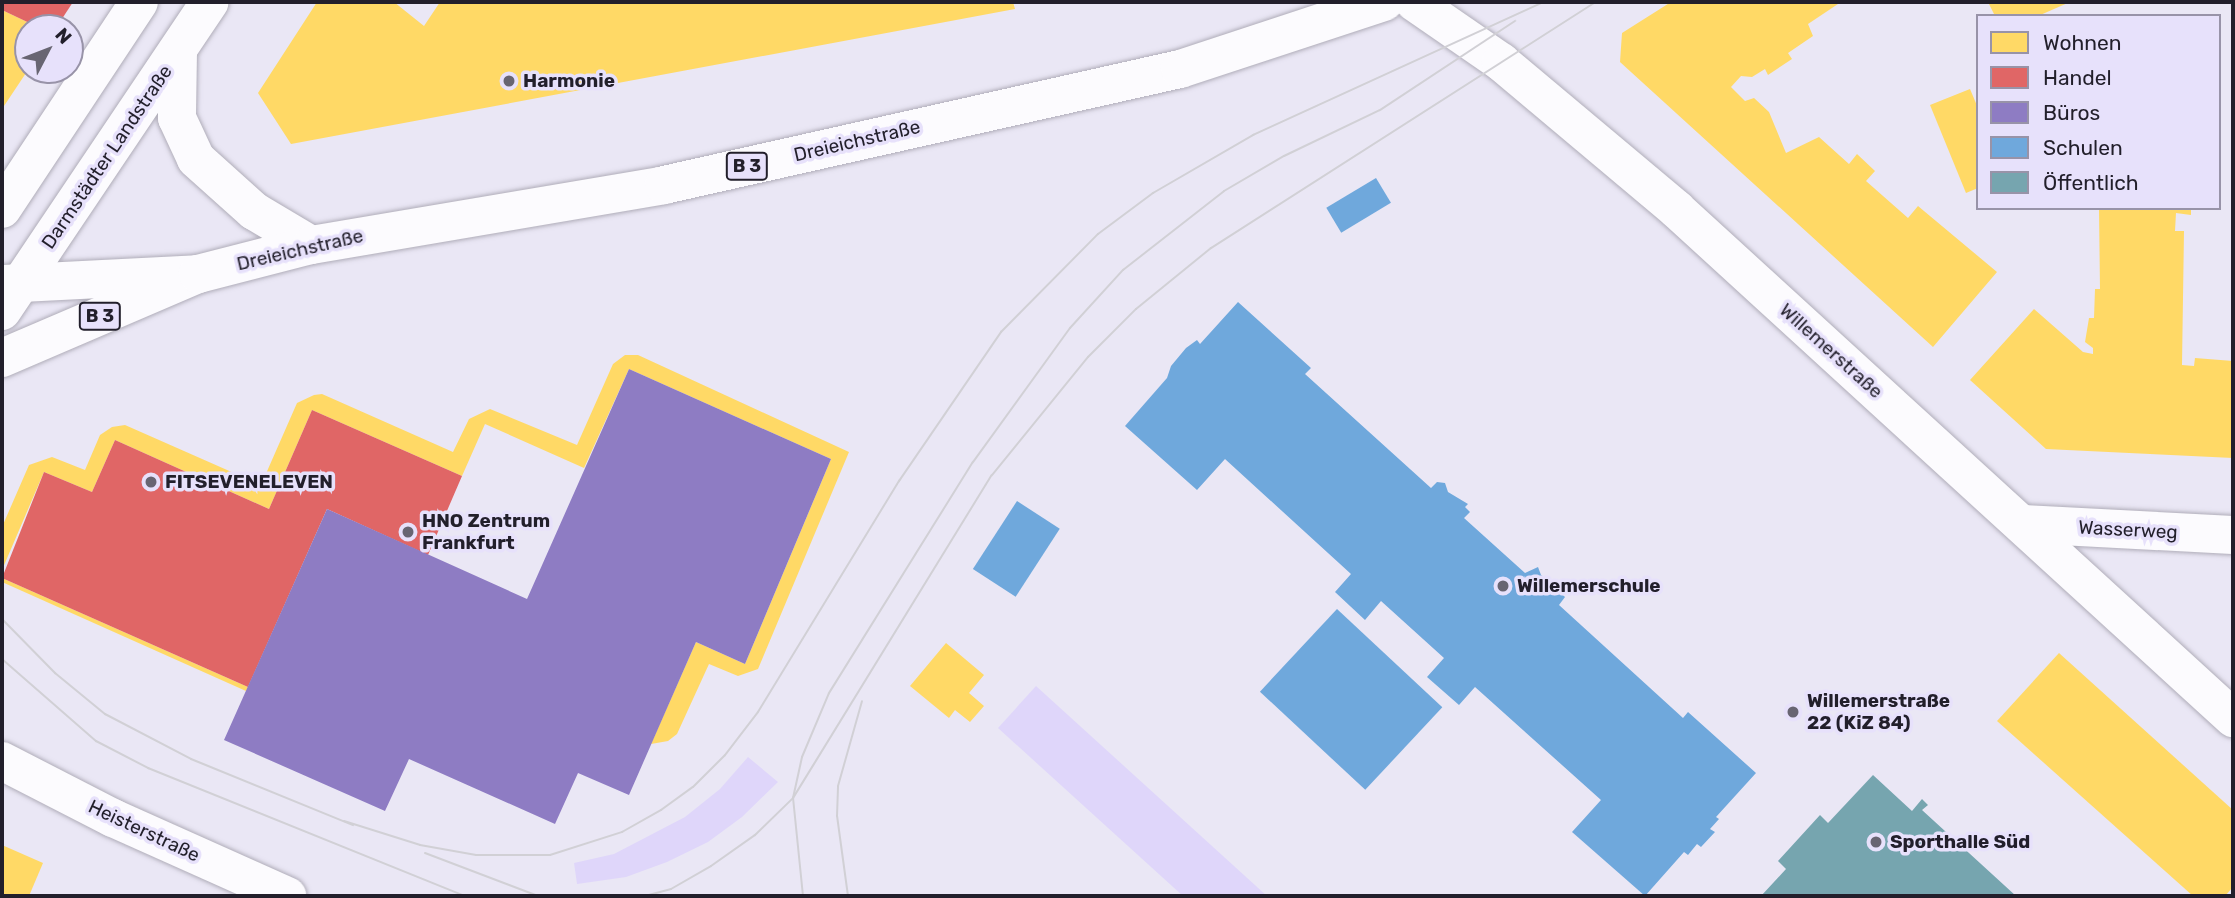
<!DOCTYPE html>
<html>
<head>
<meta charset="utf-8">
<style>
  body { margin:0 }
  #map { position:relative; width:2235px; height:898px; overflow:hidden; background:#eae7f5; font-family:Rubik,sans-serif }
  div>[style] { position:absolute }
  .green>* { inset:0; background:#dfd6fa }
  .homes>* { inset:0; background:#ffd966 }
  .shops>* { inset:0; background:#e06666 }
  .offices>* { inset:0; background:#8e7cc3 }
  .schools>* { inset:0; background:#6fa8dc; transform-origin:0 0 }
  .public>* { inset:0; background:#76a5af }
  .roads { filter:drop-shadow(0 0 2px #b0adb9) drop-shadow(0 0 2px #b0adb9) }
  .minor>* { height:38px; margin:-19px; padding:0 19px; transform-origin:19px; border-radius:19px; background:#fcfbfe }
  .tertiary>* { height:38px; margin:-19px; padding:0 19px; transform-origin:19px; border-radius:19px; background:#fcfbfe }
  .secondary>* { height:38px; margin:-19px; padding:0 19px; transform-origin:19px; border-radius:19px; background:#fcfbfe }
  .primary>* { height:38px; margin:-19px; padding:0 19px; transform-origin:19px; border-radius:19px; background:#fcfbfe }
  .tram>* { height:2px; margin:-1px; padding:0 1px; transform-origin:1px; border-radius:1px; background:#d1d0d5 }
  .dots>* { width:19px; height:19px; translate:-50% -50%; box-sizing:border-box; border:4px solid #e7e1fb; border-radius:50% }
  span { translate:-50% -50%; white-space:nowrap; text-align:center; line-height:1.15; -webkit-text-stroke:7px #e7e1fb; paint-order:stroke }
  .shield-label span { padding:2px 5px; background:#e7e1fb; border:2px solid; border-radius:5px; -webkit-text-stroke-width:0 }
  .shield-label { font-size:18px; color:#221f2b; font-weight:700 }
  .poi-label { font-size:19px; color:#221f2b; font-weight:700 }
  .left { translate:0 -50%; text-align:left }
  .street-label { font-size:19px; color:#221f2b }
  .frame { position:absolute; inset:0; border:4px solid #221f2b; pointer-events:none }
  .legend { position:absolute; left:1976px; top:14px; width:245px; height:196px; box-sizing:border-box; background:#e7e1fb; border:2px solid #9893a8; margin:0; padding:9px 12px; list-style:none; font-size:21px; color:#221f2b }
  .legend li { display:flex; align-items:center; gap:14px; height:35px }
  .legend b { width:35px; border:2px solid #9893a8 }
  .north { position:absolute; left:14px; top:14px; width:70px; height:70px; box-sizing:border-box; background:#e7e1fb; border:2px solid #9893a8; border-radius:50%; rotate:48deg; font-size:19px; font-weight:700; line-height:28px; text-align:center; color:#221f2b }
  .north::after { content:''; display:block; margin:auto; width:24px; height:32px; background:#686572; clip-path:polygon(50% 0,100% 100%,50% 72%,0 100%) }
</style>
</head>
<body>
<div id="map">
  <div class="green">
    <i style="clip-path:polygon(1036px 686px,1267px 896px,1183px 896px,998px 728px)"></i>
    <i style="clip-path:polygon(748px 757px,778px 782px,742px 817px,708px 842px,667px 862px,626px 877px,577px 884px,574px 863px,614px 854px,685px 817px,720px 789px)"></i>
  </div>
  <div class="homes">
    <i style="clip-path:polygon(317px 2px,394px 2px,424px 26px,440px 2px,1013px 2px,1015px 9px,291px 144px,258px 93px)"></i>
    <i style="clip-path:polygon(1671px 2px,1841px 2px,1808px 24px,1813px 36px,1788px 53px,1792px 59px,1768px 75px,1765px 69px,1752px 77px,1741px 76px,1731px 87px,1745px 101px,1754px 98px,1769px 112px,1786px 153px,1819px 137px,1849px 164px,1857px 154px,1875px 171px,1866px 181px,1908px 218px,1918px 206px,1997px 272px,1933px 347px,1620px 62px,1622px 33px)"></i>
    <i style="clip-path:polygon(1988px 2px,2070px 2px,2038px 16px,1995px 16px)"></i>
    <i style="clip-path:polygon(2px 10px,40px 28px,28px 28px,28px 70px,2px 109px)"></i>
    <i style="clip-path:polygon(1970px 89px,1978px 108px,1978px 188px,1966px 193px,1930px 105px)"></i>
    <i style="clip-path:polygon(2099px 208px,2191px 208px,2191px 215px,2176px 213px,2175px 231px,2184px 231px,2182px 365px,2194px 366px,2195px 358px,2233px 361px,2233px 458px,2046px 449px,1970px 380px,2034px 309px,2083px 352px,2093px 354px,2093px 348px,2085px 342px,2089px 318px,2094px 318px,2095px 289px,2100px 289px)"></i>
    <i style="clip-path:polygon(625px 355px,638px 355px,849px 452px,758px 669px,738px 676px,709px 664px,677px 734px,668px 741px,651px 744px,696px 642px,745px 664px,831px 459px,629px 369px,584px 468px,485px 424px,462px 476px,312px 410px,269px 509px,115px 440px,92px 492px,44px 472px,2px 570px,2px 527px,29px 465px,52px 457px,85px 470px,100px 435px,112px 427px,125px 425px,261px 485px,297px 403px,314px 395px,322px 394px,453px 452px,469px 419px,490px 409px,577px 445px,613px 364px)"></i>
    <i style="clip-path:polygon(2px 578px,248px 687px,246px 691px,2px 582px)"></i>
    <i style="clip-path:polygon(946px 643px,984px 675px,969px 693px,984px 706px,970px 722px,955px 710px,949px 718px,910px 686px)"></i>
    <i style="clip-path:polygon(2059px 653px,2233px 810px,2233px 887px,2225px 896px,2193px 896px,1997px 721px)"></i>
    <i style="clip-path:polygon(2px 845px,43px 863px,29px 896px,2px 896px)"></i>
  </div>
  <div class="shops">
    <i style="clip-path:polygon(2px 2px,73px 2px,56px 28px,40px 28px,2px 10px)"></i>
    <i style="clip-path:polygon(312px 410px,462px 476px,428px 555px,327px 509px,248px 687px,2px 578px,44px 472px,92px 492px,115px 440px,269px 509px)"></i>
  </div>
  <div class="offices">
    <i style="clip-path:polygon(629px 369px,831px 459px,745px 664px,696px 642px,629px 795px,578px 773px,555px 824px,409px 759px,385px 811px,224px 740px,327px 509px,527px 599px)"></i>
  </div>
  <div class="schools">
    <i style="left:1376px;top:178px;width:29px;height:58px;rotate:59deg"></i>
    <i style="clip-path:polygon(1238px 302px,1311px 368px,1305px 374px,1431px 488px,1437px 482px,1445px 483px,1448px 492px,1468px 504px,1465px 507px,1470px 512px,1464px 518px,1525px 573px,1538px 567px,1541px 575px,1562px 589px,1560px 592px,1565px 597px,1559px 605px,1683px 718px,1688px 712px,1756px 773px,1716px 817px,1719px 819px,1710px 829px,1715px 832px,1701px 847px,1697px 844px,1688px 855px,1684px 852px,1645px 896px,1572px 832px,1601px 800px,1475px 687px,1459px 705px,1427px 677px,1444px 658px,1381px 601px,1365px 620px,1335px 592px,1351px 574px,1225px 459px,1197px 490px,1125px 426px,1167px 378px,1171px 366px,1186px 348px,1197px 340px,1200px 344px)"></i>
    <i style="left:1017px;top:501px;width:51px;height:81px;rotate:33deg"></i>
    <i style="left:1337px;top:609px;width:144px;height:113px;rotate:43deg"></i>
  </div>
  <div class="public">
    <i style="clip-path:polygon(1873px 775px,1912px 811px,1922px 799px,1928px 805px,1922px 810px,2016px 896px,1761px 896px,1786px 869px,1778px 861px,1820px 815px,1828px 823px)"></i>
  </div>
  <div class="roads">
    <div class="minor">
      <i style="left:1414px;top:2px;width:106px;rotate:34.6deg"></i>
      <i style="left:1501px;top:62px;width:229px;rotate:40deg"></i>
      <i style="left:1676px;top:209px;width:755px;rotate:42.42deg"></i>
      <i style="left:2023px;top:524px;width:210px;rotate:3deg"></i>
    </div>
    <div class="tertiary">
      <i style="left:2px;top:284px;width:196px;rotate:-2.9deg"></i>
      <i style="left:2px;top:761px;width:125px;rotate:27.2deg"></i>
      <i style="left:113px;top:818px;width:191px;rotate:24.1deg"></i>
    </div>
    <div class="secondary">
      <i style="left:178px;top:51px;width:67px;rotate:90.9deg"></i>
      <i style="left:177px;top:118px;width:45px;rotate:65.1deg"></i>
      <i style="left:196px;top:159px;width:78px;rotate:41.9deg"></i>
      <i style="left:254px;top:211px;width:66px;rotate:30.8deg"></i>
      <i style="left:2px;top:209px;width:248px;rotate:-56.5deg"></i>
      <i style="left:2px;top:311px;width:372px;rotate:-56.1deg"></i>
    </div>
    <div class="primary">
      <i style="left:2px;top:358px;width:213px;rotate:-23.2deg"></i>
      <i style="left:198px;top:274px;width:117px;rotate:-14.4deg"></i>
      <i style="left:311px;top:245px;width:358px;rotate:-9.6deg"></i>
      <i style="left:664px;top:185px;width:529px;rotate:-12.67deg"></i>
      <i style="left:1180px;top:69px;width:215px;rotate:-18.2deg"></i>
    </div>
  </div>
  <div class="tram">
    <i style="left:2px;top:619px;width:76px;rotate:45.5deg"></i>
    <i style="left:55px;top:673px;width:65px;rotate:39.4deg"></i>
    <i style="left:105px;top:714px;width:97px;rotate:27.6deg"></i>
    <i style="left:191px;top:759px;width:175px;rotate:22.2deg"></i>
    <i style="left:2px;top:659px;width:125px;rotate:41.1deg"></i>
    <i style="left:96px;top:741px;width:59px;rotate:27.4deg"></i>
    <i style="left:148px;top:768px;width:342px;rotate:22deg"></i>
    <i style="left:344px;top:821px;width:80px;rotate:17.5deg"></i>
    <i style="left:420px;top:845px;width:57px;rotate:10.1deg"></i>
    <i style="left:476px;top:855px;width:74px"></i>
    <i style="left:550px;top:855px;width:76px;rotate:-17.7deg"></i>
    <i style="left:622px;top:832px;width:45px;rotate:-29.4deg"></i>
    <i style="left:661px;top:810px;width:39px;rotate:-36deg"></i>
    <i style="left:693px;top:787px;width:45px;rotate:-45deg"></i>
    <i style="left:725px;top:755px;width:54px;rotate:-52.5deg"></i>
    <i style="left:758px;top:712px;width:271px;rotate:-58.6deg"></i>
    <i style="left:899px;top:481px;width:181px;rotate:-55.6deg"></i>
    <i style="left:1001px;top:332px;width:138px;rotate:-45.3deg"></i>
    <i style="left:1098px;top:234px;width:69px;rotate:-36.7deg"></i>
    <i style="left:1153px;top:193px;width:116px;rotate:-30.1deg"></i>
    <i style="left:1253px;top:135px;width:320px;rotate:-24.6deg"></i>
    <i style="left:425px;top:853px;width:121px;rotate:20.8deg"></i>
    <i style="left:645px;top:896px;width:27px;rotate:-15deg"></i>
    <i style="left:671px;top:889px;width:46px;rotate:-29.9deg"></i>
    <i style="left:711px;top:866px;width:54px;rotate:-35.2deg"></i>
    <i style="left:755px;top:835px;width:53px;rotate:-44.2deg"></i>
    <i style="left:793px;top:798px;width:379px;rotate:-58.4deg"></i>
    <i style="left:992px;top:475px;width:152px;rotate:-50.9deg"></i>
    <i style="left:1088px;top:357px;width:68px;rotate:-45deg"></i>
    <i style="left:1136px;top:309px;width:97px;rotate:-39.1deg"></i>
    <i style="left:1211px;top:248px;width:456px;rotate:-32.6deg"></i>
    <i style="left:803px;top:896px;width:99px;rotate:-95.8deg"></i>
    <i style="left:793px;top:798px;width:42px;rotate:-77.6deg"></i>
    <i style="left:802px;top:757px;width:69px;rotate:-67.1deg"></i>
    <i style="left:829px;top:693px;width:272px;rotate:-58.1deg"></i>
    <i style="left:973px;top:462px;width:165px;rotate:-54.1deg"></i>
    <i style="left:1070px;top:328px;width:79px;rotate:-47.6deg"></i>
    <i style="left:1123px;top:270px;width:128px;rotate:-38deg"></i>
    <i style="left:1224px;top:191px;width:69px;rotate:-30.3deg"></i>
    <i style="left:1284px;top:156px;width:106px;rotate:-25.6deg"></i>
    <i style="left:1380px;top:110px;width:162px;rotate:-33.4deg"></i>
    <i style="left:848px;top:896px;width:81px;rotate:-97.8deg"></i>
    <i style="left:837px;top:816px;width:30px;rotate:-88deg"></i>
    <i style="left:838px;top:786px;width:88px;rotate:-74.2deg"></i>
  </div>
  <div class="dots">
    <i style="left:509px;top:81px;background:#686572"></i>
    <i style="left:151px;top:482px;background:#686572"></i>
    <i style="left:408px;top:532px;background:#686572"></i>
    <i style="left:1503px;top:586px;background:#686572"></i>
    <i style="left:1793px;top:712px;background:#686572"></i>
    <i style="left:1876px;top:842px;background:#686572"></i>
  </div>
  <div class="shield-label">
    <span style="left:747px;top:166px">B 3</span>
    <span style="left:100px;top:316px">B 3</span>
  </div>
  <div class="poi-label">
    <span class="left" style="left:523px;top:81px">Harmonie</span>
    <span class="left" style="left:165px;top:482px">FITSEVENELEVEN</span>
    <span class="left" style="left:422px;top:532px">HNO Zentrum<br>Frankfurt</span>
    <span class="left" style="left:1517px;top:586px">Willemerschule</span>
    <span class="left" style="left:1807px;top:712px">Willemerstraße<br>22 (KiZ 84)</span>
    <span class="left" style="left:1890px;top:842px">Sporthalle Süd</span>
  </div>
  <div class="street-label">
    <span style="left:857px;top:141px;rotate:-13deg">Dreieichstraße</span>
    <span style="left:107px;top:157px;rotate:-56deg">Darmstädter Landstraße</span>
    <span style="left:300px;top:250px;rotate:-13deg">Dreieichstraße</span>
    <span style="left:1831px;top:351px;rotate:42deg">Willemerstraße</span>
    <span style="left:2128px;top:530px;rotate:3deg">Wasserweg</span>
    <span style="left:144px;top:831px;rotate:25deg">Heisterstraße</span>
  </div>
  <div class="frame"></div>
  <ul class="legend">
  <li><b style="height:19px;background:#ffd966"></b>Wohnen</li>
  <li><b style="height:19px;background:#e06666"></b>Handel</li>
  <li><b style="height:19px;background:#8e7cc3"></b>Büros</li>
  <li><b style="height:19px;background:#6fa8dc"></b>Schulen</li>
  <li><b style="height:19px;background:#76a5af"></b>Öffentlich</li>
  </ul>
  <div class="north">N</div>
</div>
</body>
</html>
